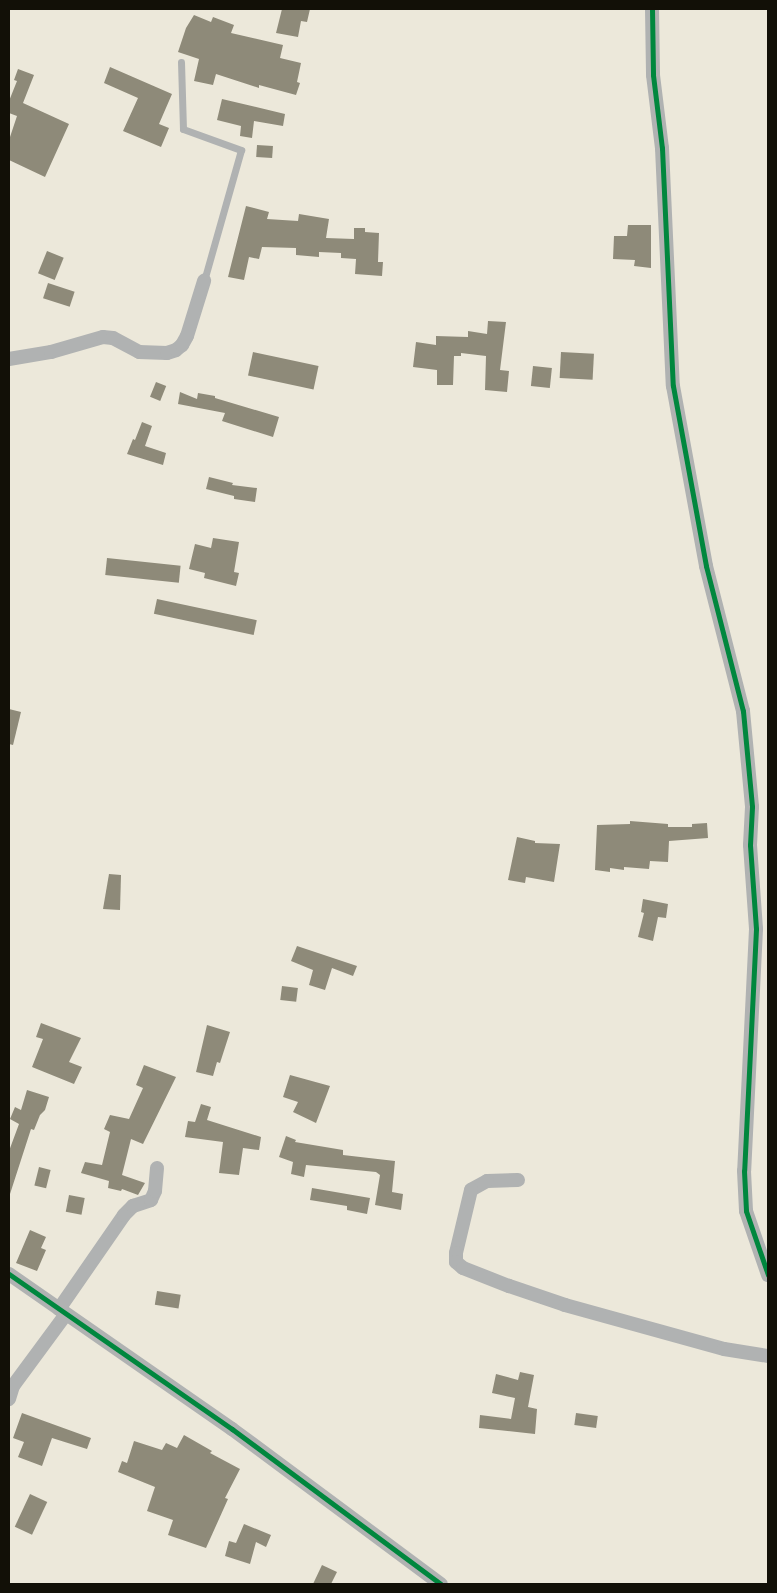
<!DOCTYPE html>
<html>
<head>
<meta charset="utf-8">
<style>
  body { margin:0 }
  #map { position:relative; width:777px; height:1593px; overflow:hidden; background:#ece8da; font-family:"Sofia Sans Condensed",sans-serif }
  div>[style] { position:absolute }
  .building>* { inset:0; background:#8e8a79; transform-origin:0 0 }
  .service>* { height:7px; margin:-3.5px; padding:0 3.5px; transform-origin:3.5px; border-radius:3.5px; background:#b0b2b2 }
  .minor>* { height:14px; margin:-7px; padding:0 7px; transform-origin:7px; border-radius:7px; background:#b0b2b2 }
  .cycleway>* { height:5px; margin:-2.5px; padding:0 2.5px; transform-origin:2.5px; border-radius:2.5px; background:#00873e }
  span { translate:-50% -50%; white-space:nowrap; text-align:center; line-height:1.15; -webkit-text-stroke:5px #fff9e5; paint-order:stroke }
  .frame { position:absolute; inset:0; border:10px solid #121007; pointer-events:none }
</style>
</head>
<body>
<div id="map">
  <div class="building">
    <i style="clip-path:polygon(282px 9px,310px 9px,307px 22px,301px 21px,298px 37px,276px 33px)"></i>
    <i style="clip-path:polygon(194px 15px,211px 22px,213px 17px,234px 25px,231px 33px,283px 45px,280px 58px,301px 63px,297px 82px,300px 83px,296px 95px,259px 85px,259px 88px,216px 74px,213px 85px,194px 81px,199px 59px,178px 52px,186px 28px)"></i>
    <i style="clip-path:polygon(110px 67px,172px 94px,159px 124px,169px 128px,161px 147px,123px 131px,138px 98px,104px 83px)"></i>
    <i style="clip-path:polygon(18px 69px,34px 75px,23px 103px,69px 124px,45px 177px,9px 160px,9px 140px,17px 116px,9px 113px,9px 101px,17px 81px,14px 80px)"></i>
    <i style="clip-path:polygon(222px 99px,285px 114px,283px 126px,254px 121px,252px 138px,240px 136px,241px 126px,217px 120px)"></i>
    <i style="left:257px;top:145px;width:16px;height:12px;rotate:4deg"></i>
    <i style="clip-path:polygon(246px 206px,269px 212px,267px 219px,298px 221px,299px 214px,329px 219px,326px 238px,354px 239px,354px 228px,365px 228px,365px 232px,379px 233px,378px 262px,383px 262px,382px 276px,355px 274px,356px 259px,341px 258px,341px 253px,319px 252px,319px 257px,296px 255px,296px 248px,262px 247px,259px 259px,249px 257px,244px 280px,228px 277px)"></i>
    <i style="clip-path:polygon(628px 225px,651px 225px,651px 268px,634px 266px,635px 260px,613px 259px,614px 236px,627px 236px)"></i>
    <i style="left:47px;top:251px;width:18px;height:24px;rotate:22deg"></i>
    <i style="left:48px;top:283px;width:28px;height:16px;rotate:18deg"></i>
    <i style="clip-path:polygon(488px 321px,506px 322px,500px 370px,509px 371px,507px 392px,485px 390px,486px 356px,461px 353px,461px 356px,454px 356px,453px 385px,437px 385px,437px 370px,413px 367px,416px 342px,436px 345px,436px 336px,468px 337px,468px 331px,487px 334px)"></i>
    <i style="left:253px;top:352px;width:67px;height:24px;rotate:12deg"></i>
    <i style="left:561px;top:352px;width:33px;height:26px;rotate:3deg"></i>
    <i style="left:533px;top:366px;width:19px;height:20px;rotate:6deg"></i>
    <i style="left:156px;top:382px;width:11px;height:16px;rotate:22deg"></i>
    <i style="clip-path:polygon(180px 392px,197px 399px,198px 393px,215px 396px,215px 398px,279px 417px,273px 437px,222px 421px,225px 413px,178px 404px)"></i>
    <i style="clip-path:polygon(142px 422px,152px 426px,145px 446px,166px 453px,163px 465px,127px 454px,133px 439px,135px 440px)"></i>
    <i style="clip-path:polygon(209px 477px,233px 483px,232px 485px,257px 488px,255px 502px,234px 499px,234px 496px,206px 489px)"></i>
    <i style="clip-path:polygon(213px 538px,239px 542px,234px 572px,239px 573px,236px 586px,204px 578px,205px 573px,189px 569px,195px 544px,211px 548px)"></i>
    <i style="left:107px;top:558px;width:74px;height:17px;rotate:6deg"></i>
    <i style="left:157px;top:599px;width:102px;height:15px;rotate:12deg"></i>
    <i style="clip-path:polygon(9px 709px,21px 712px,13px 745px,9px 744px)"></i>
    <i style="clip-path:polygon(630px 821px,668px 824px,668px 827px,692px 827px,692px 824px,707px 823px,708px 838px,669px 841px,668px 862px,650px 861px,649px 869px,624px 867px,624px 870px,610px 868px,610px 872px,595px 870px,597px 825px,630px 824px)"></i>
    <i style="clip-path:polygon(517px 837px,535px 841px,535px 843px,560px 844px,554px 882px,526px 877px,525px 883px,508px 880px)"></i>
    <i style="clip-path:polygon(109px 874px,121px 875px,120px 910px,103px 909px)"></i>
    <i style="clip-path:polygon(643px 899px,668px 904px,666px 918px,658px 917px,653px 941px,638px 937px,644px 913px,641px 912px)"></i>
    <i style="clip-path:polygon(297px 946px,357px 966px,353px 976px,332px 968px,325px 990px,309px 985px,313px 970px,291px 961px)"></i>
    <i style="left:282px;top:986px;width:16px;height:14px;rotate:7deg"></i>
    <i style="clip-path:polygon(41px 1023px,81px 1038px,69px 1062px,82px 1067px,74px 1084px,32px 1067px,43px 1039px,36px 1037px)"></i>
    <i style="clip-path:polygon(207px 1025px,230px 1032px,220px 1063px,217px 1062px,213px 1076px,196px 1072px)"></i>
    <i style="clip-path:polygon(144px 1065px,176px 1077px,143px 1144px,131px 1139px,122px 1175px,145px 1183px,138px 1195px,122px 1189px,121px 1191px,108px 1188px,109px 1181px,81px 1173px,85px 1162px,102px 1165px,110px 1132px,104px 1129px,110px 1115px,129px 1119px,143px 1088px,136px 1085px)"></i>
    <i style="clip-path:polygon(290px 1075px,330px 1086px,316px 1123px,293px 1112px,298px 1102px,283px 1097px)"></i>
    <i style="clip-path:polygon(27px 1090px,49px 1097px,45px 1110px,40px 1115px,34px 1130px,31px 1129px,10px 1194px,9px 1151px,19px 1124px,10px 1119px,15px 1107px,21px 1110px)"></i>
    <i style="clip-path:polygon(201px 1104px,211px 1107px,207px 1120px,261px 1137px,259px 1150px,243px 1148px,239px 1175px,219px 1173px,223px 1142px,185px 1137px,188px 1121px,195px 1122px)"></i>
    <i style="clip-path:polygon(286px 1136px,296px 1140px,295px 1142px,343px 1150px,343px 1155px,395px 1161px,392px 1192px,403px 1194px,401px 1210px,375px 1205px,380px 1175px,376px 1172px,306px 1165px,304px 1177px,291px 1174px,293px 1162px,279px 1157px)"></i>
    <i style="left:39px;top:1167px;width:12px;height:19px;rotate:14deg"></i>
    <i style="clip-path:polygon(312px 1188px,370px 1198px,367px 1214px,347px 1210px,347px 1206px,310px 1200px)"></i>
    <i style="left:69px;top:1195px;width:16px;height:17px;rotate:11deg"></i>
    <i style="clip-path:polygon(30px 1230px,46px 1237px,41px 1248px,46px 1250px,37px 1271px,16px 1263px)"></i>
    <i style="left:157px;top:1291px;width:24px;height:14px;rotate:9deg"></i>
    <i style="clip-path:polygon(520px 1372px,534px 1375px,528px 1407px,537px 1409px,535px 1434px,479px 1428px,480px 1415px,511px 1419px,515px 1398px,492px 1393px,496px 1374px,518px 1380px)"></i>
    <i style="clip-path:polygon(22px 1413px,91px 1438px,87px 1449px,52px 1438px,42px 1466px,18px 1457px,24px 1442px,13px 1438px)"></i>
    <i style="left:576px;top:1413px;width:22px;height:12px;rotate:8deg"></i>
    <i style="clip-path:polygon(184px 1435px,212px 1451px,210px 1453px,240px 1469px,225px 1498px,228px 1499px,206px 1548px,168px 1535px,173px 1520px,147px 1511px,155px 1487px,118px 1472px,122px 1461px,127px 1463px,134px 1441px,162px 1450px,166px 1443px,177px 1448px)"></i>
    <i style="left:30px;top:1494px;width:19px;height:36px;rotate:25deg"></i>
    <i style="clip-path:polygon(244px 1524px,271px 1535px,266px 1547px,256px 1542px,250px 1564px,225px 1556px,229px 1541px,236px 1543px)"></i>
    <i style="clip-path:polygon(322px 1565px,337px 1572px,331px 1584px,313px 1584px)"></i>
  </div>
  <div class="service">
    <i style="left:181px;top:62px;width:67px;rotate:88.3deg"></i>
    <i style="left:183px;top:129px;width:62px;rotate:19.9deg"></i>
    <i style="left:241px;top:150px;width:136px;rotate:105.8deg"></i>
  </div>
  <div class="minor">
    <i style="left:652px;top:9px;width:66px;rotate:89.1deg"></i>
    <i style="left:653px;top:75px;width:74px;rotate:83deg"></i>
    <i style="left:662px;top:148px;width:238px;rotate:87.4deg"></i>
    <i style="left:673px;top:386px;width:183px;rotate:79.6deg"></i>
    <i style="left:706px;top:566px;width:150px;rotate:75.7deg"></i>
    <i style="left:743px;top:711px;width:96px;rotate:84.6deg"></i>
    <i style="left:752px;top:807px;width:38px;rotate:93deg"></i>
    <i style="left:750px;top:845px;width:84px;rotate:85.9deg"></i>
    <i style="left:756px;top:929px;width:242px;rotate:92.8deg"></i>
    <i style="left:744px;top:1171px;width:40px;rotate:87.1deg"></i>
    <i style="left:746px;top:1211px;width:68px;rotate:71deg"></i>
    <i style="left:9px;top:359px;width:43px;rotate:-9.5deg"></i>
    <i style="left:51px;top:352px;width:54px;rotate:-16.1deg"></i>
    <i style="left:103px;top:337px;width:10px;rotate:6deg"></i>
    <i style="left:113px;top:338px;width:30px;rotate:28deg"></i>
    <i style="left:139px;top:352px;width:28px;rotate:2deg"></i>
    <i style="left:167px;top:353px;width:9px;rotate:-18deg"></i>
    <i style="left:176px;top:350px;width:8px;rotate:-40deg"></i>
    <i style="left:182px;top:345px;width:10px;rotate:-61deg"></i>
    <i style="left:187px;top:336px;width:58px;rotate:-72.8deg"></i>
    <i style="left:518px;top:1180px;width:31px;rotate:178deg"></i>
    <i style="left:487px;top:1181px;width:18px;rotate:151deg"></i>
    <i style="left:471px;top:1190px;width:65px;rotate:103.4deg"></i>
    <i style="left:456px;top:1253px;width:9px;rotate:90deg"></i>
    <i style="left:456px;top:1262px;width:9px;rotate:41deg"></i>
    <i style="left:463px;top:1268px;width:49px;rotate:21.4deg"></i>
    <i style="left:509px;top:1286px;width:59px;rotate:18.7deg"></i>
    <i style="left:565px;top:1305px;width:165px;rotate:15.5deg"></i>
    <i style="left:724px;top:1349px;width:45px;rotate:9deg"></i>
    <i style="left:9px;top:1274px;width:272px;rotate:34.8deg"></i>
    <i style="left:232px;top:1429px;width:260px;rotate:36.6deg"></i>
    <i style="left:59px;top:1309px;width:114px;rotate:-55.3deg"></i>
    <i style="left:124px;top:1215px;width:13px;rotate:-45deg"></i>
    <i style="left:133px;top:1206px;width:19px;rotate:-18deg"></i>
    <i style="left:151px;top:1200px;width:10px;rotate:-66deg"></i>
    <i style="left:155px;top:1191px;width:23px;rotate:-85deg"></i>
    <i style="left:9px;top:1399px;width:14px;rotate:-73deg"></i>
    <i style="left:13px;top:1386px;width:89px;rotate:-53.6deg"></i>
  </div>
  <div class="cycleway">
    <i style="left:652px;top:9px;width:66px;rotate:89.1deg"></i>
    <i style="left:653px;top:75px;width:74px;rotate:83deg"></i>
    <i style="left:662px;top:148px;width:238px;rotate:87.4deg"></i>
    <i style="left:673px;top:386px;width:183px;rotate:79.6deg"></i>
    <i style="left:706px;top:566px;width:150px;rotate:75.7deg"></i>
    <i style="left:743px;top:711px;width:96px;rotate:84.6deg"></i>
    <i style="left:752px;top:807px;width:38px;rotate:93deg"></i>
    <i style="left:750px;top:845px;width:84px;rotate:85.9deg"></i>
    <i style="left:756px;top:929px;width:242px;rotate:92.8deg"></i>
    <i style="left:744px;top:1171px;width:40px;rotate:87.1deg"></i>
    <i style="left:746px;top:1211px;width:68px;rotate:71deg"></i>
    <i style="left:9px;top:1274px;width:272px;rotate:34.8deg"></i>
    <i style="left:232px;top:1429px;width:260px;rotate:36.6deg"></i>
  </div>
  <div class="frame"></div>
</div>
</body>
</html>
